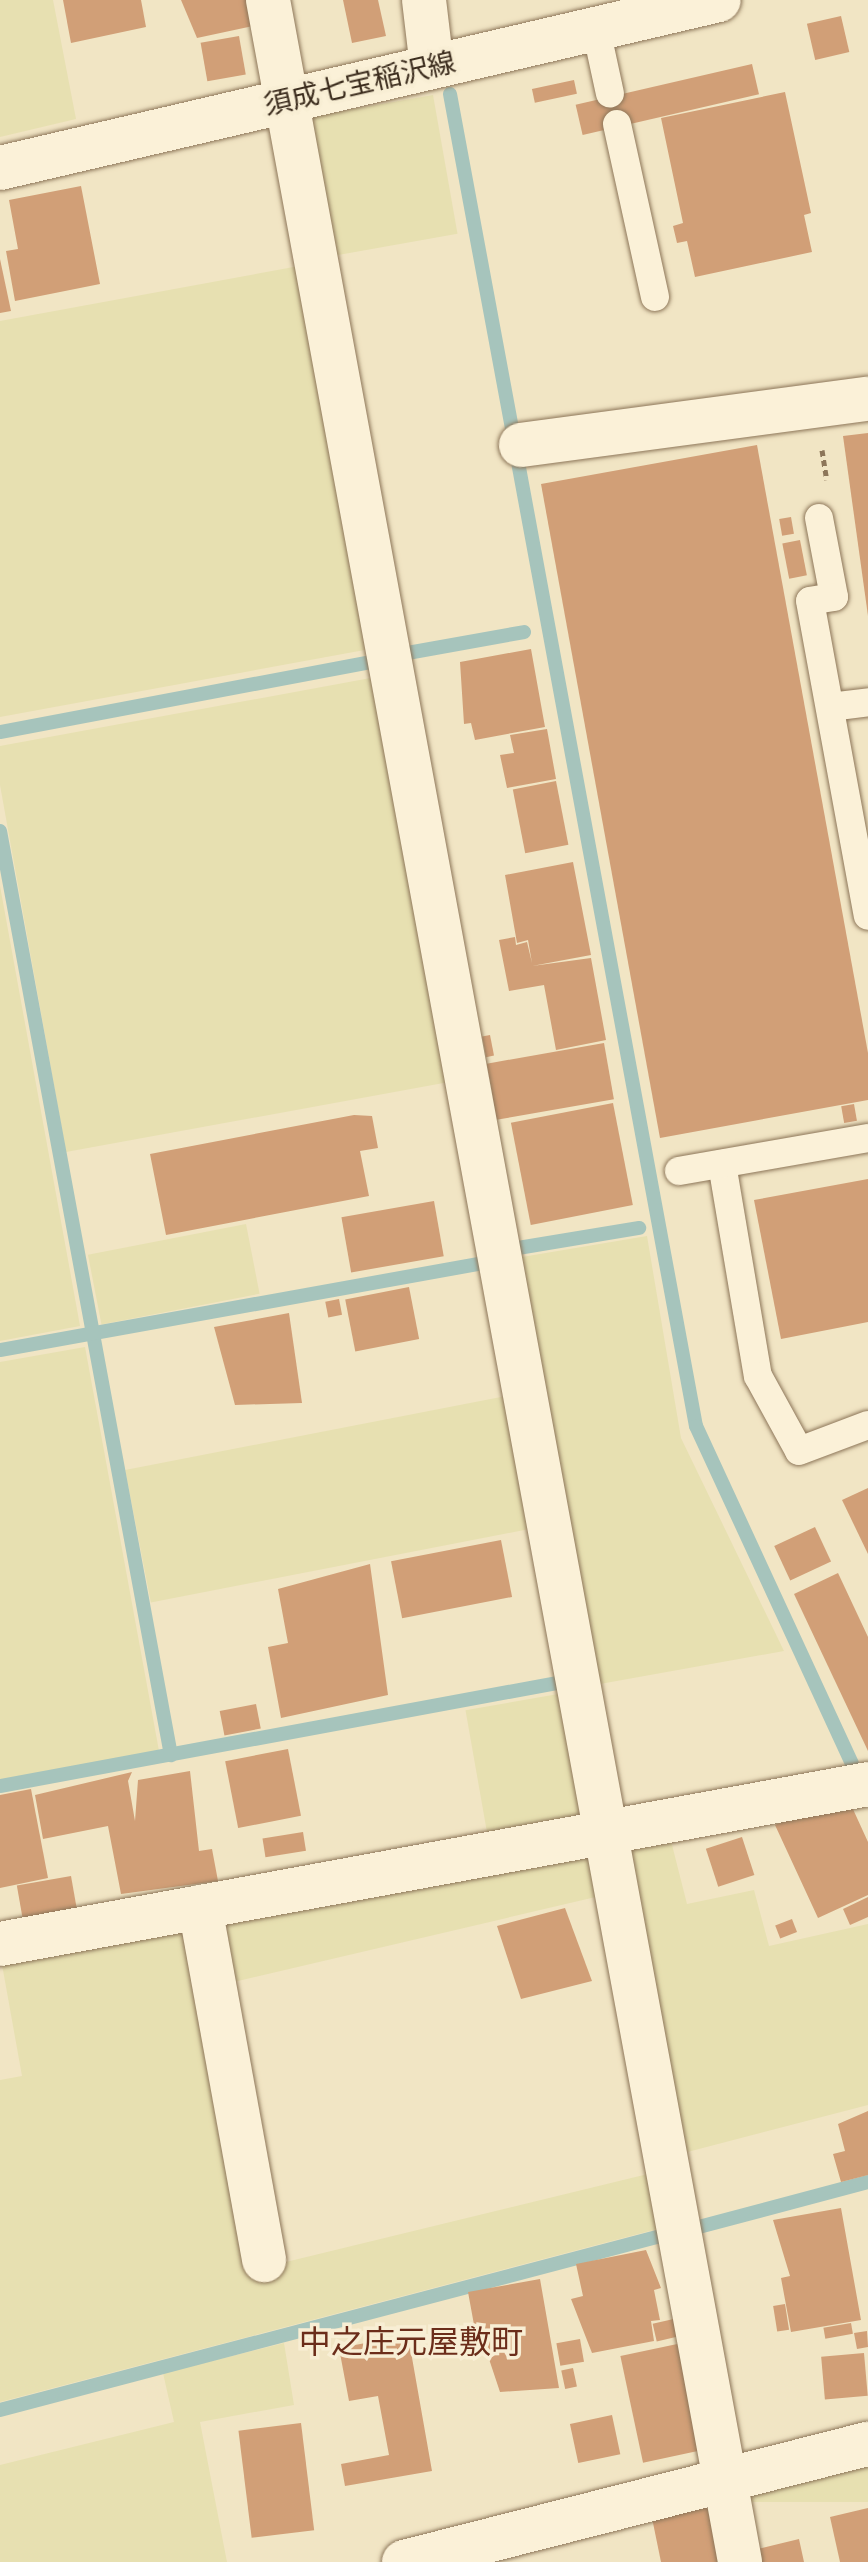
<!DOCTYPE html>
<html>
<head>
<meta charset="utf-8">
<style>
  body { margin:0 }
  #map { position:relative; width:868px; height:2562px; overflow:hidden; background:#f1e5c4; font-family:"Zilla Slab","Noto Sans JP",serif }
  div>[style] { position:absolute }
  .farmland>* { inset:0; background:#e7e0b1; transform-origin:0 0 }
  .stream>* { height:14px; margin:-7px; padding:0 7px; transform-origin:7px; border-radius:7px; background:#a6c4bc }
  .building>* { inset:0; background:#d19f77; transform-origin:0 0 }
  .path>* { height:5px; margin-top:-2.5px; transform-origin:0; background:repeating-linear-gradient(90deg,#8d7659 0 6px,transparent 0 10px) }
  .roads { filter:drop-shadow(0 0 2px #8d7659) drop-shadow(0 0 2px #8d7659) }
  .service>* { height:28px; margin:-14px; padding:0 14px; transform-origin:14px; border-radius:14px; background:#fbf1d8 }
  .minor>* { height:44px; margin:-22px; padding:0 22px; transform-origin:22px; border-radius:22px; background:#fbf1d8 }
  .secondary>* { height:44px; margin:-22px; padding:0 22px; transform-origin:22px; border-radius:22px; background:#fbf1d8 }
  span { translate:-50% -50%; white-space:nowrap; text-align:center; line-height:1.15; -webkit-text-stroke:7px #f8eed4; paint-order:stroke }
  .street-label { font-size:28px; color:#3c2d1e }
  .quarter-label { font-size:32px; color:#6b2d1a }
</style>
</head>
<body>
<div id="map">
  <div class="farmland">
    <i style="clip-path:polygon(0 0,53px 0,76px 119px,0 137px)"></i>
    <i style="left:433px;top:95px;width:141px;height:124px;rotate:80deg"></i>
    <i style="clip-path:polygon(299px 266px,370px 649px,0 717px,0 321px)"></i>
    <i style="clip-path:polygon(376px 677px,449px 1082px,66px 1152px,0 785px,0 746px)"></i>
    <i style="clip-path:polygon(0 886px,80px 1326px,0 1341px)"></i>
    <i style="left:246px;top:1224px;width:71px;height:161px;rotate:79deg"></i>
    <i style="clip-path:polygon(647px 1236px,681px 1438px,784px 1651px,600px 1684px,522px 1257px)"></i>
    <i style="clip-path:polygon(85px 1347px,159px 1751px,0 1780px,0 1362px)"></i>
    <i style="left:506px;top:1396px;width:135px;height:388px;rotate:79deg"></i>
    <i style="left:564px;top:1693px;width:127px;height:100px;rotate:80deg"></i>
    <i style="clip-path:polygon(669px 1833px,687px 1904px,754px 1890px,769px 1946px,868px 1924px,868px 2105px,676px 2155px,618px 1843px)"></i>
    <i style="clip-path:polygon(591px 1847px,600px 1896px,221px 1985px,209px 1917px)"></i>
    <i style="clip-path:polygon(188px 1922px,249px 2271px,656px 2172px,665px 2227px,0 2402px,0 2080px,22px 2076px,1px 1959px)"></i>
    <i style="clip-path:polygon(284px 2343px,294px 2405px,200px 2422px,227px 2562px,0 2562px,0 2465px,174px 2422px,163px 2373px)"></i>
    <i style="left:868px;top:2457px;width:45px;height:130px;rotate:90deg"></i>
  </div>
  <div class="stream">
    <i style="left:450px;top:94px;width:342px;rotate:79.5deg"></i>
    <i style="left:518px;top:462px;width:980px;rotate:79.54deg"></i>
    <i style="left:696px;top:1426px;width:372px;rotate:65.2deg"></i>
    <i style="left:402px;top:654px;width:124px;rotate:-10.2deg"></i>
    <i style="left:0;top:732px;width:377px;rotate:-10.7deg"></i>
    <i style="left:0;top:831px;width:940px;rotate:79.52deg"></i>
    <i style="left:512px;top:1249px;width:129px;rotate:-9.4deg"></i>
    <i style="left:0;top:1350px;width:485px;rotate:-10.2deg"></i>
    <i style="left:0;top:1786px;width:566px;rotate:-10.48deg"></i>
    <i style="left:695px;top:2228px;width:179px;rotate:-14.9deg"></i>
    <i style="left:0;top:2410px;width:684px;rotate:-14.75deg"></i>
  </div>
  <div class="building">
    <i style="clip-path:polygon(63px 0,141px 0,146px 27px,71px 43px)"></i>
    <i style="clip-path:polygon(181px 0,248px 0,253px 26px,197px 38px)"></i>
    <i style="clip-path:polygon(343px 0,378px 0,386px 36px,352px 43px)"></i>
    <i style="left:841px;top:16px;width:37px;height:35px;rotate:77deg"></i>
    <i style="left:239px;top:36px;width:39px;height:39px;rotate:80deg"></i>
    <i style="left:752px;top:64px;width:31px;height:181px;rotate:77deg"></i>
    <i style="left:574px;top:80px;width:14px;height:43px;rotate:78deg"></i>
    <i style="clip-path:polygon(785px 92px,811px 213px,804px 215px,812px 252px,695px 277px,687px 241px,677px 243px,673px 226px,683px 223px,661px 118px)"></i>
    <i style="clip-path:polygon(81px 186px,100px 284px,15px 301px,6px 251px,18px 249px,9px 200px)"></i>
    <i style="clip-path:polygon(0 259px,11px 311px,0 313px)"></i>
    <i style="clip-path:polygon(868px 433px,868px 616px,843px 436px)"></i>
    <i style="clip-path:polygon(757px 445px,868px 1053px,868px 1100px,660px 1138px,541px 484px)"></i>
    <i style="left:791px;top:517px;width:17px;height:12px;rotate:80deg"></i>
    <i style="left:800px;top:540px;width:36px;height:18px;rotate:79deg"></i>
    <i style="clip-path:polygon(531px 649px,545px 727px,475px 740px,471px 723px,464px 724px,460px 662px)"></i>
    <i style="clip-path:polygon(547px 729px,556px 779px,507px 788px,500px 755px,514px 753px,510px 735px)"></i>
    <i style="left:556px;top:781px;width:65px;height:44px;rotate:79deg"></i>
    <i style="clip-path:polygon(573px 862px,591px 955px,532px 966px,591px 958px,606px 1040px,556px 1050px,544px 985px,509px 991px,499px 940px,515px 937px,516px 945px,527px 942px,532px 963px,528px 940px,517px 943px,505px 875px)"></i>
    <i style="left:490px;top:1035px;width:21px;height:8px;rotate:79deg"></i>
    <i style="left:604px;top:1043px;width:57px;height:119px;rotate:80deg"></i>
    <i style="left:613px;top:1103px;width:104px;height:104px;rotate:79deg"></i>
    <i style="left:854px;top:1104px;width:17px;height:13px;rotate:80deg"></i>
    <i style="clip-path:polygon(354px 1115px,372px 1116px,378px 1148px,360px 1151px,369px 1196px,166px 1235px,150px 1154px)"></i>
    <i style="clip-path:polygon(868px 1179px,868px 1322px,781px 1339px,754px 1200px)"></i>
    <i style="left:434px;top:1201px;width:56px;height:94px;rotate:80deg"></i>
    <i style="left:409px;top:1287px;width:53px;height:65px;rotate:79deg"></i>
    <i style="left:339px;top:1299px;width:16px;height:14px;rotate:79deg"></i>
    <i style="clip-path:polygon(289px 1313px,302px 1403px,235px 1405px,214px 1327px)"></i>
    <i style="clip-path:polygon(868px 1488px,868px 1554px,842px 1500px)"></i>
    <i style="left:815px;top:1527px;width:38px;height:45px;rotate:65deg"></i>
    <i style="left:501px;top:1540px;width:58px;height:112px;rotate:79deg"></i>
    <i style="clip-path:polygon(370px 1564px,388px 1695px,281px 1718px,268px 1647px,288px 1643px,278px 1589px)"></i>
    <i style="clip-path:polygon(838px 1573px,868px 1637px,868px 1751px,794px 1594px)"></i>
    <i style="left:256px;top:1704px;width:25px;height:37px;rotate:79deg"></i>
    <i style="left:288px;top:1749px;width:68px;height:64px;rotate:79deg"></i>
    <i style="clip-path:polygon(190px 1771px,199px 1851px,212px 1849px,218px 1881px,121px 1894px,108px 1826px,43px 1839px,35px 1795px,132px 1772px,128px 1781px,135px 1821px,138px 1780px)"></i>
    <i style="clip-path:polygon(31px 1789px,48px 1878px,0 1888px,0 1795px)"></i>
    <i style="clip-path:polygon(823px 1803px,840px 1812px,852px 1807px,868px 1842px,868px 1895px,818px 1918px,775px 1825px)"></i>
    <i style="left:303px;top:1832px;width:19px;height:41px;rotate:81deg"></i>
    <i style="left:742px;top:1837px;width:40px;height:38px;rotate:72deg"></i>
    <i style="left:71px;top:1876px;width:36px;height:55px;rotate:80deg"></i>
    <i style="clip-path:polygon(868px 1897px,868px 1917px,850px 1925px,843px 1909px)"></i>
    <i style="clip-path:polygon(565px 1908px,592px 1981px,521px 1999px,497px 1926px)"></i>
    <i style="left:792px;top:1919px;width:14px;height:18px;rotate:69deg"></i>
    <i style="clip-path:polygon(868px 2111px,868px 2175px,841px 2182px,833px 2154px,845px 2151px,838px 2124px)"></i>
    <i style="clip-path:polygon(841px 2208px,861px 2320px,791px 2332px,781px 2278px,790px 2276px,773px 2220px)"></i>
    <i style="clip-path:polygon(646px 2250px,661px 2288px,654px 2290px,660px 2320px,651px 2321px,654px 2341px,592px 2353px,571px 2299px,583px 2296px,576px 2264px)"></i>
    <i style="clip-path:polygon(540px 2279px,559px 2388px,500px 2392px,486px 2350px,479px 2352px,468px 2292px)"></i>
    <i style="left:785px;top:2304px;width:26px;height:12px;rotate:81deg"></i>
    <i style="left:678px;top:2318px;width:18px;height:26px;rotate:77deg"></i>
    <i style="left:851px;top:2323px;width:11px;height:28px;rotate:80deg"></i>
    <i style="clip-path:polygon(867px 2331px,868px 2347px,857px 2349px,854px 2333px)"></i>
    <i style="clip-path:polygon(408px 2335px,432px 2471px,345px 2486px,341px 2464px,389px 2455px,378px 2396px,349px 2401px,339px 2348px)"></i>
    <i style="left:580px;top:2339px;width:23px;height:24px;rotate:80deg"></i>
    <i style="left:682px;top:2343px;width:109px;height:63px;rotate:78deg"></i>
    <i style="left:864px;top:2353px;width:43px;height:43px;rotate:85deg"></i>
    <i style="left:573px;top:2368px;width:19px;height:12px;rotate:78deg"></i>
    <i style="left:612px;top:2415px;width:40px;height:43px;rotate:78deg"></i>
    <i style="left:301px;top:2423px;width:108px;height:63px;rotate:83deg"></i>
    <i style="clip-path:polygon(707px 2501px,720px 2562px,661px 2562px,651px 2513px)"></i>
    <i style="clip-path:polygon(868px 2508px,868px 2562px,840px 2562px,830px 2517px)"></i>
    <i style="clip-path:polygon(799px 2539px,804px 2562px,757px 2562px,754px 2550px)"></i>
  </div>
  <div class="path">
    <i style="left:822px;top:450px;width:30px;rotate:81deg"></i>
  </div>
  <div class="roads">
    <div class="service">
      <i style="left:596px;top:29px;width:66px;rotate:77.8deg"></i>
      <i style="left:617px;top:124px;width:177px;rotate:77.6deg"></i>
      <i style="left:819px;top:518px;width:80px;rotate:79.2deg"></i>
      <i style="left:834px;top:597px;width:24px;rotate:171deg"></i>
      <i style="left:810px;top:601px;width:320px;rotate:79.6deg"></i>
      <i style="left:830px;top:707px;width:38px;rotate:-7deg"></i>
      <i style="left:722px;top:1164px;width:215px;rotate:80.4deg"></i>
      <i style="left:758px;top:1376px;width:85px;rotate:61.3deg"></i>
      <i style="left:799px;top:1451px;width:74px;rotate:-20.6deg"></i>
      <i style="left:679px;top:1171px;width:192px;rotate:-9.9deg"></i>
    </div>
    <div class="minor">
      <i style="left:268px;top:0;width:2605px;rotate:79.56deg"></i>
      <i style="left:424px;top:0;width:67px;rotate:83.2deg"></i>
      <i style="left:521px;top:445px;width:350px;rotate:-7.6deg"></i>
      <i style="left:200px;top:1907px;width:359px;rotate:79.7deg"></i>
      <i style="left:0;top:1944px;width:883px;rotate:-10.44deg"></i>
      <i style="left:404px;top:2562px;width:479px;rotate:-14.3deg"></i>
    </div>
    <div class="secondary">
      <i style="left:0;top:168px;width:738px;rotate:-13.15deg"></i>
    </div>
  </div>
  <div class="street-label">
    <span style="left:360px;top:84px;rotate:-13deg">須成七宝稲沢線</span>
  </div>
  <div class="quarter-label">
    <span style="left:411px;top:2342px">中之庄元屋敷町</span>
  </div>
</div>
</body>
</html>
